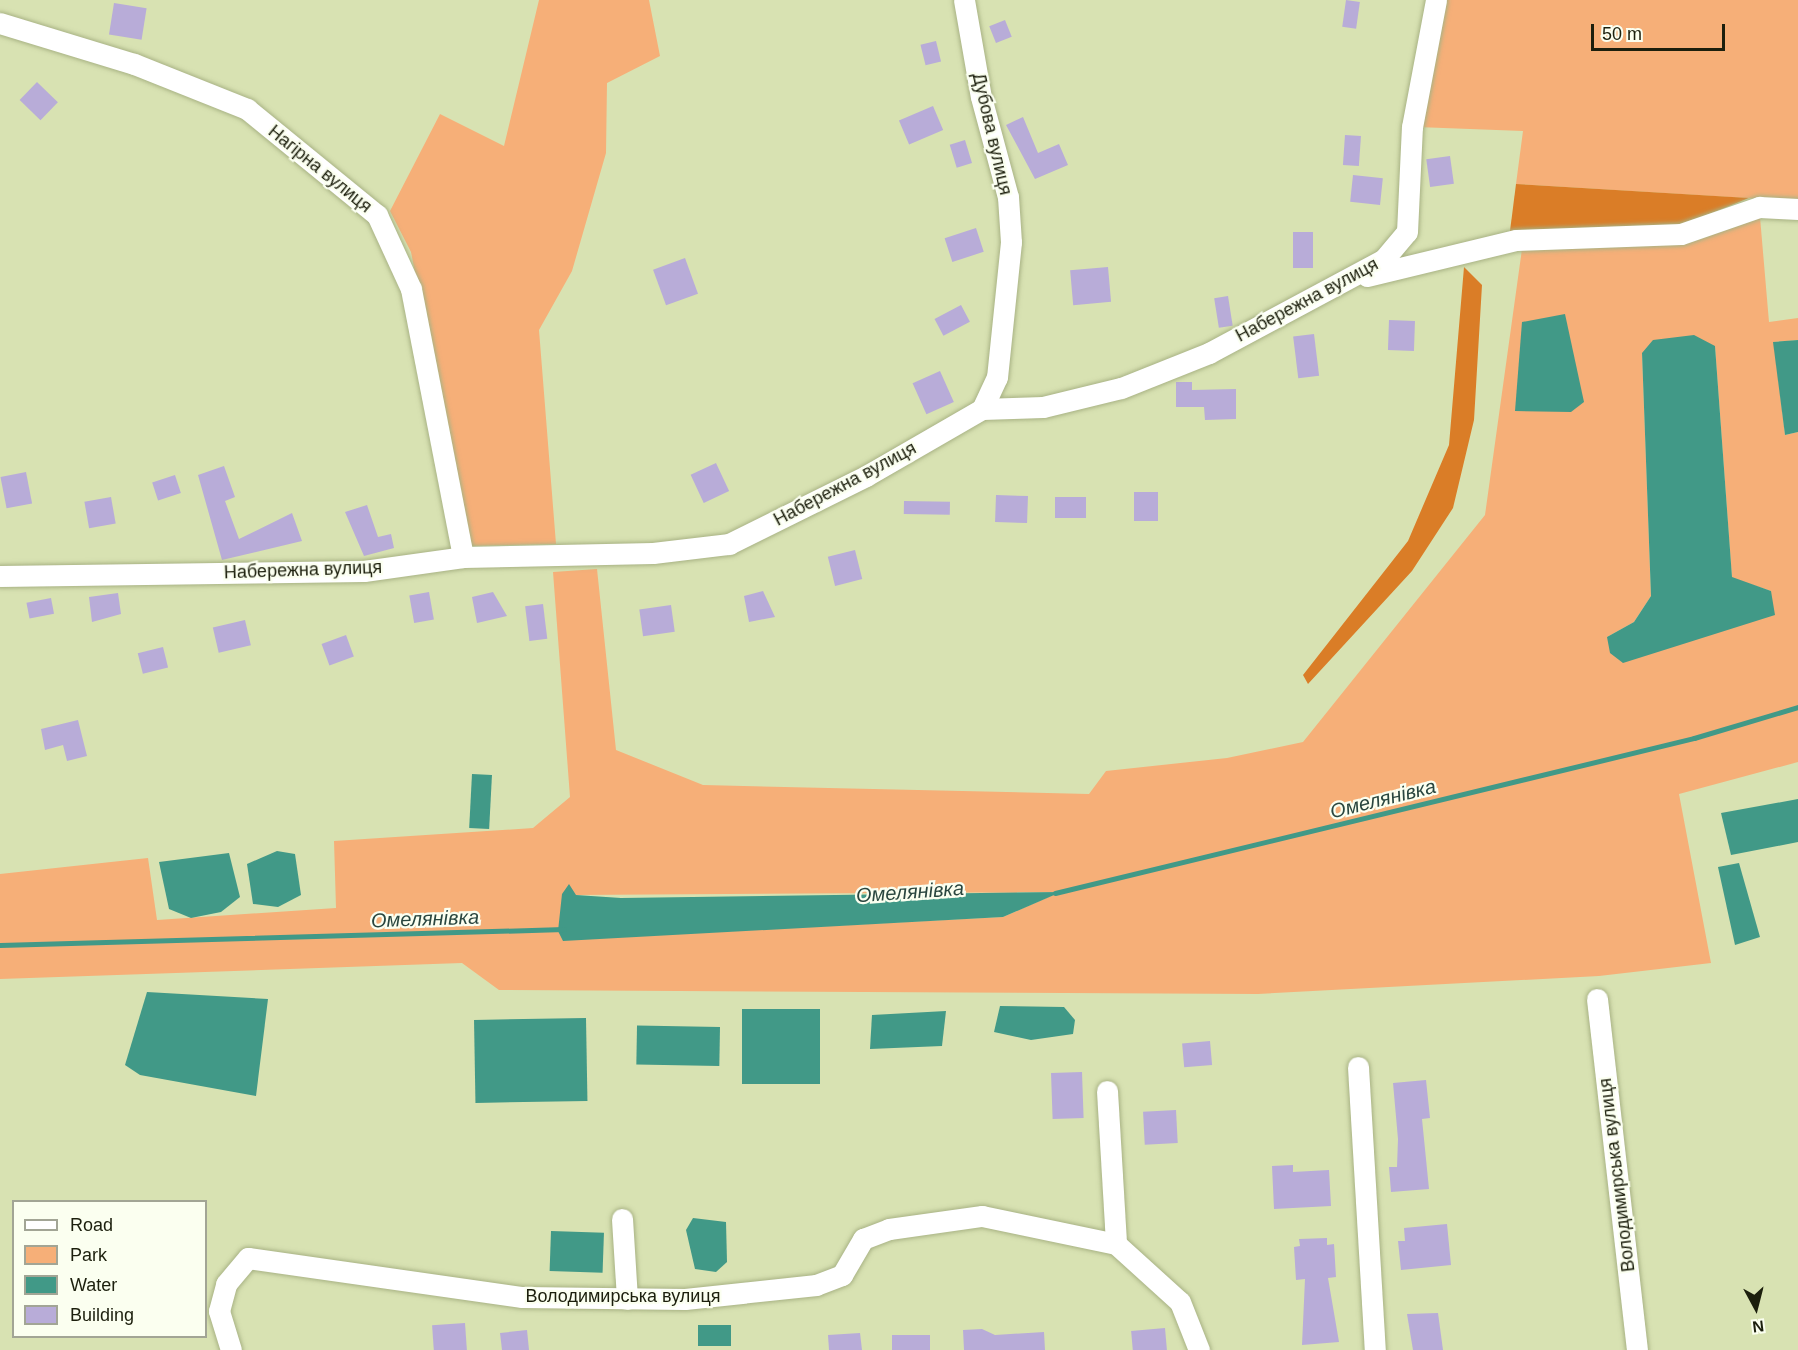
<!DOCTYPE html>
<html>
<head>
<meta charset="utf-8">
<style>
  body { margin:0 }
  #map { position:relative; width:1798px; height:1350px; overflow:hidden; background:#d8e2b2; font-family:Arial,sans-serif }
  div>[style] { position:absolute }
  .green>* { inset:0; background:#f6af78 }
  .forest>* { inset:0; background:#da7d27 }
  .water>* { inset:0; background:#419987; transform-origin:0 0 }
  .stream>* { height:5px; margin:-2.5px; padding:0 2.5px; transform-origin:2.5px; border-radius:2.5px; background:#419987 }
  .building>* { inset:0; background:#b8acd8; transform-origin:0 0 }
  .roads { filter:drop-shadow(0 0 2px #a8b284) drop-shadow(0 0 2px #a8b284) }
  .minor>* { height:21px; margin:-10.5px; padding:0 10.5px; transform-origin:10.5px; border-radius:10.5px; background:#fff }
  span { translate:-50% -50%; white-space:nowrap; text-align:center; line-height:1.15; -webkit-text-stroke:4.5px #fbfff0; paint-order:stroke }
  .street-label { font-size:18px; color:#1c1f0d }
  .water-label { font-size:20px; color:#2a463f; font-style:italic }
  .legend { position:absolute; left:12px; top:1200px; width:195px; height:138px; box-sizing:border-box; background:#fbfff0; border:2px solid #a2a595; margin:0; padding:8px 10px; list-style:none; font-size:18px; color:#1c1f0d }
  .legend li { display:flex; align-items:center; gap:12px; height:30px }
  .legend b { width:30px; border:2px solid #a2a595 }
  .north { position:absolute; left:1726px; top:1278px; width:60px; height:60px; -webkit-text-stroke:4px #fbfff0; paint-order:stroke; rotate:173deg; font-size:16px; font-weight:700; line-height:24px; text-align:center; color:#1c1f0d }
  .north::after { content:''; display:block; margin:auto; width:21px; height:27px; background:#1c1f0d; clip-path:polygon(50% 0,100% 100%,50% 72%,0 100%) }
  .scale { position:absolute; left:1591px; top:24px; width:134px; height:27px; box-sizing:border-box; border:3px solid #1c1f0d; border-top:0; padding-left:8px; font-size:18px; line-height:21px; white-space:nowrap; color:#1c1f0d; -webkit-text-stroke:4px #fbfff0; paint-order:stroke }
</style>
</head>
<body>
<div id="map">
  <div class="green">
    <i style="clip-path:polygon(539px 0,649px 0,660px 56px,607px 83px,606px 153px,572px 271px,539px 330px,556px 544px,469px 546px,411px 252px,390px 211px,440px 114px,504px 146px)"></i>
    <i style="clip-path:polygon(1441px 0,1798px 0,1798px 201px,1516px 184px,1523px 131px,1417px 127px)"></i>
    <i style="clip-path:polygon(evenodd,1760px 217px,1769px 322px,1798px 318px,1798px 340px,1774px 342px,1785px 435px,1798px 432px,1798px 762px,1679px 794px,1711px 963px,1599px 976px,1258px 994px,499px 990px,462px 963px,0 979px,0 874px,148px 858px,157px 920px,336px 908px,334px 841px,533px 828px,570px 797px,553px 572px,597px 569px,616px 750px,703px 785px,1089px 794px,1106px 771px,1227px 758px,1303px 742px,1485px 515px,1522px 249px,1760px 217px,1715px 346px,1732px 578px,1771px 591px,1607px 637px,1634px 622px,1651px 596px,1642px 353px,1715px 346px,1760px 217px,1060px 892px,1003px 917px,563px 940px,576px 895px,1060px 892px)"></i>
  </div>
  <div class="forest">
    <i style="clip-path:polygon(1516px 184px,1749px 198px,1682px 225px,1510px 231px)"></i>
    <i style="clip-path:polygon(1464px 267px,1482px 285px,1474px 420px,1453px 508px,1412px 571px,1308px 684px,1303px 675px,1408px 541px,1449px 445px)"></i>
  </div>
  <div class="water">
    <i style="clip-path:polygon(1565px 314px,1584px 402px,1571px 412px,1515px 411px,1522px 322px)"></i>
    <i style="clip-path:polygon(1694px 335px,1715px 346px,1732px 577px,1771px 591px,1775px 615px,1623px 663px,1610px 653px,1607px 637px,1634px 622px,1651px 596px,1642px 353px,1653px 340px)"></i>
    <i style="clip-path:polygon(1798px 340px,1798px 432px,1785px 435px,1773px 342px)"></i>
    <i style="left:472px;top:774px;width:20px;height:54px;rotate:3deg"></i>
    <i style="clip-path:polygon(1798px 799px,1798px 842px,1731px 855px,1721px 813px)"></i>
    <i style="clip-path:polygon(277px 851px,295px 854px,301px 895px,278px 907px,253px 904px,247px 864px)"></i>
    <i style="clip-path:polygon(229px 853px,240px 897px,221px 912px,191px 918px,169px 909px,159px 862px)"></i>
    <i style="clip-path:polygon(1739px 863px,1760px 937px,1735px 945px,1718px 867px)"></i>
    <i style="clip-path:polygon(569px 884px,576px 895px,621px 898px,1061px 892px,1003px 917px,563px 941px,558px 931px,562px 894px)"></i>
    <i style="clip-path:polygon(147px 992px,268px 999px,256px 1096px,140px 1075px,125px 1065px)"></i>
    <i style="clip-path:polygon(1000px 1006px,1064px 1007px,1075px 1020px,1073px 1034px,1031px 1040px,994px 1032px)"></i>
    <i style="left:820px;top:1009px;width:75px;height:78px;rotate:90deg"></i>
    <i style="clip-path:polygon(946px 1011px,942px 1046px,870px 1049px,872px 1015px)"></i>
    <i style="left:586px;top:1018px;width:83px;height:112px;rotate:89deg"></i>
    <i style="left:720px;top:1027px;width:39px;height:83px;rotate:91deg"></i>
    <i style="clip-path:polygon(693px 1218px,726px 1222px,727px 1262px,716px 1272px,695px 1269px,686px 1230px)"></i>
    <i style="left:551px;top:1231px;width:53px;height:40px;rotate:2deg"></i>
    <i style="left:698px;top:1325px;width:33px;height:21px"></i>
  </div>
  <div class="stream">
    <i style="left:1055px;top:893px;width:658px;rotate:-13.63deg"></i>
    <i style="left:1694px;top:738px;width:109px;rotate:-16.6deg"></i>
    <i style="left:0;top:945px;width:564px;rotate:-1.62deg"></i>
  </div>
  <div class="building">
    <i style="left:1346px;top:0;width:14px;height:27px;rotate:8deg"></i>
    <i style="left:114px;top:3px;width:33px;height:32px;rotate:9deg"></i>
    <i style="left:1005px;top:20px;width:18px;height:17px;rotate:68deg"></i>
    <i style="left:936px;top:41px;width:21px;height:16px;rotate:76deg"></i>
    <i style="left:37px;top:82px;width:29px;height:25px;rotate:44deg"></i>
    <i style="left:933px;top:106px;width:26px;height:37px;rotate:67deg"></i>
    <i style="clip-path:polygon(1023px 117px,1038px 153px,1059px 144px,1068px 165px,1035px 179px,1006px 125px)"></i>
    <i style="left:1345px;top:135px;width:16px;height:30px;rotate:4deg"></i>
    <i style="left:965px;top:140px;width:24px;height:16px;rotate:73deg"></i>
    <i style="left:1450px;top:156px;width:28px;height:24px;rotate:82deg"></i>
    <i style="left:1353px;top:175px;width:30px;height:27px;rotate:6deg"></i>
    <i style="left:976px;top:228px;width:25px;height:33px;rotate:72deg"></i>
    <i style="left:1293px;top:232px;width:20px;height:36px"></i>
    <i style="left:685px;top:258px;width:38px;height:34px;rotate:70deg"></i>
    <i style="left:1108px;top:267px;width:35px;height:38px;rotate:85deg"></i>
    <i style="left:1228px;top:296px;width:30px;height:14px;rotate:81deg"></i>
    <i style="left:961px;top:305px;width:19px;height:30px;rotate:62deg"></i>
    <i style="left:1389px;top:320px;width:26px;height:30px;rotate:2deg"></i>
    <i style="left:1314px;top:334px;width:42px;height:21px;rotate:83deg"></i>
    <i style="left:940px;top:371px;width:34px;height:30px;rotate:66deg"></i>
    <i style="clip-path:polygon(1176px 382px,1192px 382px,1192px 390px,1236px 389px,1236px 419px,1205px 420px,1204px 407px,1176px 407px)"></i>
    <i style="left:716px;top:463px;width:31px;height:28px;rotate:65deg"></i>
    <i style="clip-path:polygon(224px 466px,235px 497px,225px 501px,239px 539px,292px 513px,302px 541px,222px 560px,198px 475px)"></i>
    <i style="left:26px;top:472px;width:32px;height:26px;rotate:79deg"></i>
    <i style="left:175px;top:475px;width:19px;height:24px;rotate:72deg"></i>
    <i style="left:1134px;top:492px;width:24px;height:29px"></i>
    <i style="left:996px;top:495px;width:32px;height:27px;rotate:2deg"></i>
    <i style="left:111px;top:497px;width:27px;height:27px;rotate:80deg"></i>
    <i style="left:1086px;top:497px;width:21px;height:31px;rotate:90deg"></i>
    <i style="left:904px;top:501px;width:46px;height:13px;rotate:1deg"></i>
    <i style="clip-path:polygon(367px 505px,378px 537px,391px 534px,394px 548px,364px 556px,345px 512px)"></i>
    <i style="left:855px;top:550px;width:30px;height:28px;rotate:76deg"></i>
    <i style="clip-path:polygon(763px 591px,775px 617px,749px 622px,744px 596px)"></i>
    <i style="left:429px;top:592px;width:28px;height:20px;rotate:80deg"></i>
    <i style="clip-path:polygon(493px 592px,507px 616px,477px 623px,472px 597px)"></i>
    <i style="clip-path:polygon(118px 593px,121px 614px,92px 622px,89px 597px)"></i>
    <i style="left:51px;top:598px;width:16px;height:25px;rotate:79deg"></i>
    <i style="left:543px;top:604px;width:35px;height:18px;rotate:83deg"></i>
    <i style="left:671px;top:605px;width:27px;height:32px;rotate:82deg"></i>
    <i style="left:245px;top:620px;width:26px;height:33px;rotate:77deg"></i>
    <i style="left:346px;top:635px;width:23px;height:26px;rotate:70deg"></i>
    <i style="left:163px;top:647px;width:21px;height:26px;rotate:76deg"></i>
    <i style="clip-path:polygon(78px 720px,87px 756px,67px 761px,63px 745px,45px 750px,41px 729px)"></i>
    <i style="left:1210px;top:1041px;width:24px;height:28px;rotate:85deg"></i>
    <i style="left:1082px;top:1072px;width:46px;height:31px;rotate:88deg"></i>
    <i style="clip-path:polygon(1426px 1080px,1430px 1118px,1422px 1119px,1429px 1189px,1391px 1192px,1389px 1167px,1397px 1167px,1398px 1139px,1393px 1083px)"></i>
    <i style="left:1176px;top:1110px;width:33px;height:33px;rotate:87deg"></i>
    <i style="clip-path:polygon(1293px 1165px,1293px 1172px,1329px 1170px,1331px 1206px,1274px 1209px,1272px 1166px)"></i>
    <i style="clip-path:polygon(1447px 1224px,1451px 1265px,1401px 1270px,1398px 1241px,1405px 1241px,1404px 1228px)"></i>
    <i style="clip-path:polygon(1327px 1238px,1327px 1245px,1334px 1244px,1336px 1277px,1328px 1278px,1339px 1342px,1302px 1345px,1305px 1279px,1296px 1280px,1294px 1247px,1300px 1246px,1299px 1239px)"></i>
    <i style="clip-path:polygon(1438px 1313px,1443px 1350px,1413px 1350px,1407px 1314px)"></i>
    <i style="left:465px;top:1323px;width:27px;height:33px;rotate:86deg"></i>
    <i style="left:1165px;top:1328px;width:22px;height:34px;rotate:85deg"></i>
    <i style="clip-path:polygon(982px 1329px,995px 1335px,1044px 1332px,1045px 1350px,964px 1350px,963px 1330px)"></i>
    <i style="clip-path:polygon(527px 1330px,529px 1350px,502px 1350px,500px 1333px)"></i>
    <i style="clip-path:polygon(860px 1333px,862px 1350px,829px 1350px,828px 1335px)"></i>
    <i style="left:930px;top:1335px;width:15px;height:38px;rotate:90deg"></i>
  </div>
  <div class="roads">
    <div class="minor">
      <i style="left:964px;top:0;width:98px;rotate:80.1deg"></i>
      <i style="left:981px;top:97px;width:104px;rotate:74.9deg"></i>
      <i style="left:1008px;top:197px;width:45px;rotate:86.2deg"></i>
      <i style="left:1011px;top:242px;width:136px;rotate:95.9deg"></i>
      <i style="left:997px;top:377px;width:35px;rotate:115deg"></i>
      <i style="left:0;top:23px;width:140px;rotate:17deg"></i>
      <i style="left:134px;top:64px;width:122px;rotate:21.7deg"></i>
      <i style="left:247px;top:109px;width:168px;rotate:39.2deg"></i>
      <i style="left:377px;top:215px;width:81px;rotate:65.3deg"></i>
      <i style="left:411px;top:289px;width:273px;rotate:79deg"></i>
      <i style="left:1367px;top:276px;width:153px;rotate:-13.6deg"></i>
      <i style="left:1516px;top:240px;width:165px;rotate:-2.1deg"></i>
      <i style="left:1681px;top:234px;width:83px;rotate:-19.1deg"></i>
      <i style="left:1759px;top:207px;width:39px;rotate:3deg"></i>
      <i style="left:0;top:576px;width:364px;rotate:-0.8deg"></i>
      <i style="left:364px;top:571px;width:100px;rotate:-8deg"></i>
      <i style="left:463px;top:557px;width:190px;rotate:-1.2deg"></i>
      <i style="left:653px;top:553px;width:77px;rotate:-6.8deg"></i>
      <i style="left:729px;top:544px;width:153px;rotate:-26.4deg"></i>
      <i style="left:866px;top:476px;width:134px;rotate:-30deg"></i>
      <i style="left:982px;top:409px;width:61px;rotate:-1.9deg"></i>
      <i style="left:1043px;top:407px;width:80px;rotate:-13.7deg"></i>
      <i style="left:1121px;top:388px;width:95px;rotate:-21.7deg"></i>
      <i style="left:1209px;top:353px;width:199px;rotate:-28.2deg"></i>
      <i style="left:1384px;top:259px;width:35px;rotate:-50deg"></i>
      <i style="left:1407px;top:232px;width:105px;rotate:-87.3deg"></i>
      <i style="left:1412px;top:127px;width:129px;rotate:-79.3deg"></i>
      <i style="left:1597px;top:999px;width:353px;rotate:83.5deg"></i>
      <i style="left:1358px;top:1067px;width:284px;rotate:86.6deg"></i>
      <i style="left:1107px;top:1091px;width:153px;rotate:86.6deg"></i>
      <i style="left:622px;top:1219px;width:80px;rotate:86.4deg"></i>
      <i style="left:231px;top:1350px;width:41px;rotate:-107.1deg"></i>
      <i style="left:219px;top:1311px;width:28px;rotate:-75deg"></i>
      <i style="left:226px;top:1284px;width:34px;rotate:-50deg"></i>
      <i style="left:248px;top:1258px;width:277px;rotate:8.1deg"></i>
      <i style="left:522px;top:1297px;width:163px;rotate:0.7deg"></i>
      <i style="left:685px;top:1299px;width:132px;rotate:-6.1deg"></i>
      <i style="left:816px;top:1285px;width:28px;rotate:-21deg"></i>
      <i style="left:842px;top:1275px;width:42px;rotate:-59.7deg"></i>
      <i style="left:863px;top:1239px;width:28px;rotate:-21deg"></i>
      <i style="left:889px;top:1229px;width:94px;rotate:-8deg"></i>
      <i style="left:982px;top:1216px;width:137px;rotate:11.8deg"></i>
      <i style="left:1116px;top:1244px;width:86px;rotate:42.2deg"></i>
      <i style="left:1180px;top:1302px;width:52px;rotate:68.4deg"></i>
    </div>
  </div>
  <div class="street-label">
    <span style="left:992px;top:134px;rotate:77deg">Дубова вулиця</span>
    <span style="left:320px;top:169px;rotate:39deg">Нагірна вулиця</span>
    <span style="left:1307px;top:300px;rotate:-28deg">Набережна вулиця</span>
    <span style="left:845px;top:484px;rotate:-28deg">Набережна вулиця</span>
    <span style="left:303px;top:570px;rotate:-2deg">Набережна вулиця</span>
    <span style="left:1617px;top:1175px;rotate:-97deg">Володимирська вулиця</span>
    <span style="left:623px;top:1296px">Володимирська вулиця</span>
  </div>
  <div class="water-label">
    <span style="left:1383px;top:799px;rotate:-14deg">Омелянівка</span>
    <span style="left:910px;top:892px;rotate:-4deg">Омелянівка</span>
    <span style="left:425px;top:919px;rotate:-2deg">Омелянівка</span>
  </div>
  <ul class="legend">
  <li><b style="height:8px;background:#fff"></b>Road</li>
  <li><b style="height:16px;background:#f6af78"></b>Park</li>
  <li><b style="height:16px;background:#419987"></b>Water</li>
  <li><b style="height:16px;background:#b8acd8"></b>Building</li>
  </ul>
  <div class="north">N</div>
  <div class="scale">50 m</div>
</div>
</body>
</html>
